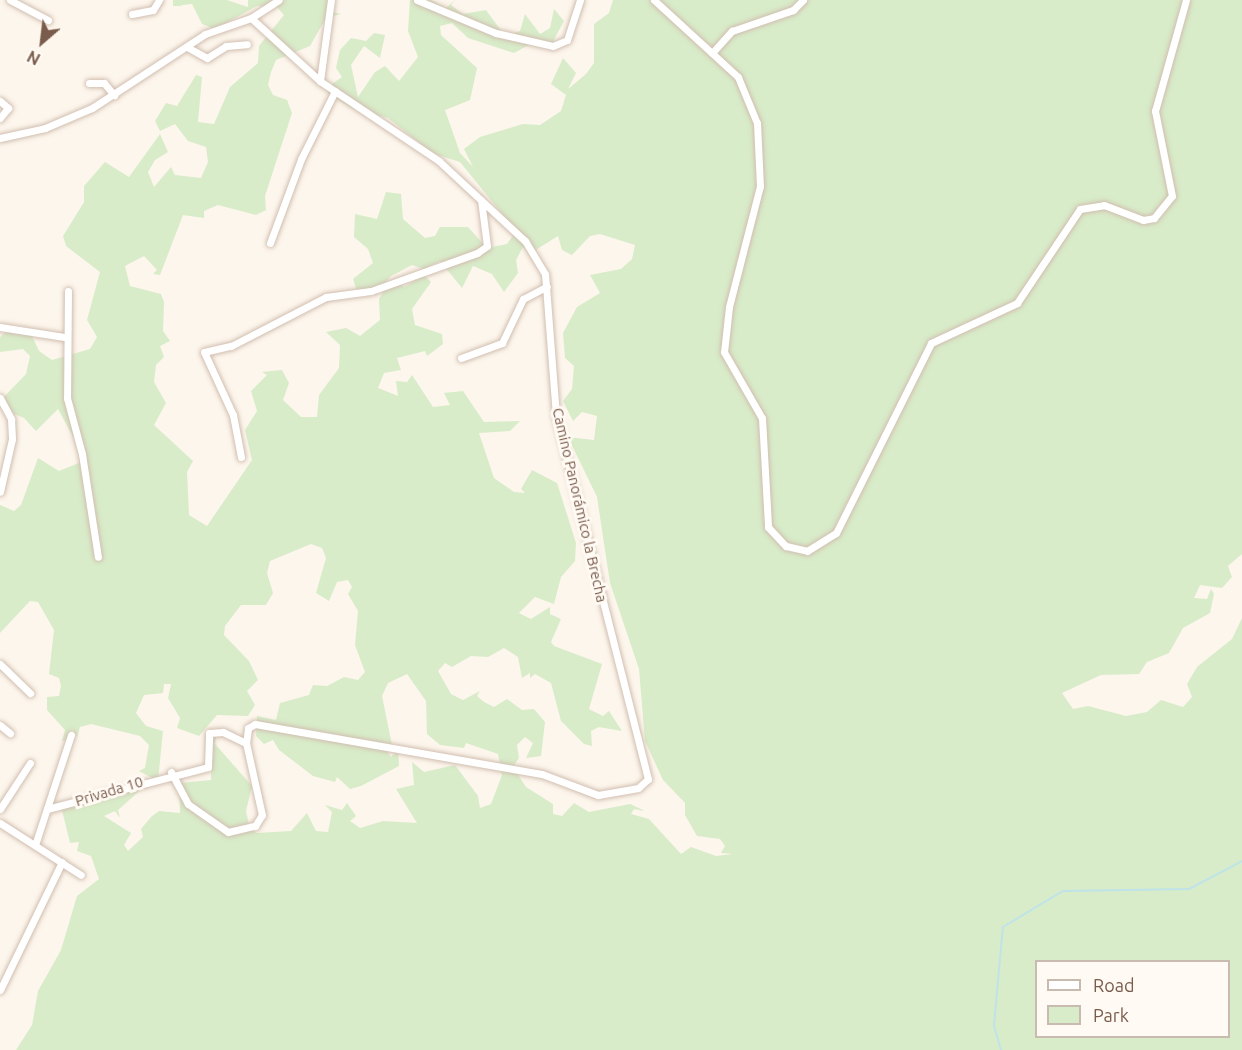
<!DOCTYPE html>
<html>
<head>
<meta charset="utf-8">
<style>
  body { margin:0 }
  #map { position:relative; width:1242px; height:1050px; overflow:hidden; background:#fdf6ec; font-family:Ubuntu,sans-serif }
  div>[style] { position:absolute }
  .green>* { inset:0; background:#d8ecc9 }
  .stream>* { height:2px; margin:-1px; padding:0 1px; transform-origin:1px; border-radius:1px; background:#bfe3e8 }
  .roads { filter:drop-shadow(0 0 2px #d1beb0) drop-shadow(0 0 2px #d1beb0) }
  .minor>* { height:7px; margin:-3.5px; padding:0 3.5px; transform-origin:3.5px; border-radius:3.5px; background:#fff }
  span { translate:-50% -50%; white-space:nowrap; text-align:center; line-height:1.15; -webkit-text-stroke:6px #fffaf3; paint-order:stroke }
  .street-label { font-size:15px; color:#7a5c4d }
  .legend { position:absolute; left:1035px; top:960px; width:195px; height:78px; box-sizing:border-box; background:#fffaf3; border:2px solid #cabbb1; margin:0; padding:8px 10px; list-style:none; font-size:18px; color:#7a5c4d }
  .legend li { display:flex; align-items:center; gap:12px; height:30px }
  .legend b { width:30px; border:2px solid #cabbb1 }
  .north { position:absolute; left:12px; top:12px; width:60px; height:60px; -webkit-text-stroke:4px #fffaf3; paint-order:stroke; rotate:208deg; font-size:16px; font-weight:700; line-height:24px; text-align:center; color:#7a5c4d }
  .north::after { content:''; display:block; margin:auto; width:21px; height:27px; background:#7a5c4d; clip-path:polygon(50% 0,100% 100%,50% 72%,0 100%) }
</style>
</head>
<body>
<div id="map">
  <div class="green">
    <i style="clip-path:polygon(evenodd,173px 0,227px 0,248px 7px,248px 0,329px 0,328px 11px,341px 14px,326px 18px,310px 46px,276px 60px,271px 72px,268px 85px,273px 95px,287px 100px,292px 113px,265px 196px,266px 210px,256px 215px,218px 205px,204px 211px,204px 218px,183px 215px,160px 275px,153px 274px,157px 270px,144px 256px,125px 266px,130px 286px,161px 294px,164px 302px,163px 331px,170px 341px,160px 346px,164px 357px,156px 365px,154px 382px,166px 403px,154px 425px,193px 461px,187px 472px,189px 515px,207px 526px,252px 460px,245px 430px,257px 411px,251px 391px,267px 375px,262px 372px,282px 370px,289px 383px,283px 400px,301px 417px,317px 417px,319px 395px,339px 368px,340px 345px,326px 332px,346px 328px,360px 336px,380px 320px,379px 299px,386px 287px,395px 279px,404px 287px,424px 275px,431px 282px,412px 309px,415px 325px,442px 334px,443px 344px,427px 356px,425px 351px,397px 358px,401px 370px,384px 373px,378px 388px,398px 396px,396px 381px,407px 382px,412px 375px,433px 407px,450px 405px,444px 393px,463px 391px,484px 422px,520px 421px,510px 431px,479px 433px,494px 478px,514px 492px,525px 493px,521px 489px,532px 470px,557px 483px,576px 543px,575px 561px,561px 577px,554px 604px,535px 597px,519px 613px,531px 619px,550px 607px,550px 614px,561px 619px,551px 642px,554px 646px,602px 664px,589px 709px,603px 716px,609px 711px,622px 731px,599px 727px,591px 731px,592px 746px,584px 744px,561px 721px,551px 683px,535px 674px,530px 678px,530px 673px,522px 678px,518px 657px,504px 648px,488px 657px,471px 656px,452px 667px,445px 663px,438px 671px,442px 678px,451px 694px,463px 700px,480px 691px,477px 696px,484px 702px,494px 707px,507px 699px,522px 710px,534px 709px,545px 722px,541px 756px,526px 758px,533px 743px,525px 737px,517px 745px,519px 758px,513px 767px,526px 787px,553px 804px,553px 814px,562px 816px,574px 803px,589px 812px,630px 804px,645px 811px,634px 809px,631px 814px,649px 819px,681px 854px,691px 847px,716px 856px,733px 854px,721px 853px,725px 846px,720px 839px,697px 836px,685px 815px,685px 803px,663px 780px,645px 741px,639px 669px,610px 583px,597px 497px,568px 437px,594px 440px,597px 416px,582px 412px,573px 421px,563px 401px,572px 389px,574px 366px,565px 358px,563px 333px,577px 307px,600px 293px,590px 275px,621px 269px,632px 259px,635px 245px,600px 234px,590px 236px,572px 255px,562px 250px,558px 236px,534px 251px,523px 247px,516px 260px,518px 273px,504px 292px,492px 274px,473px 266px,462px 288px,440px 261px,424px 269px,412px 265px,391px 276px,376px 295px,358px 294px,353px 279px,373px 263px,368px 249px,354px 237px,355px 214px,377px 219px,386px 192px,401px 194px,403px 219px,425px 238px,435px 236px,440px 227px,468px 227px,487px 248px,507px 244px,516px 231px,460px 162px,432px 153px,388px 118px,351px 108px,329px 94px,326px 88px,342px 77px,336px 68px,340px 50px,351px 38px,366px 41px,374px 33px,385px 35px,380px 58px,364px 46px,351px 65px,358px 97px,375px 72px,385px 66px,399px 81px,418px 57px,408px 31px,410px 0,431px 0,446px 8px,455px 0,451px 5px,463px 14px,486px 10px,505px 36px,520px 31px,525px 14px,540px 34px,550px 28px,554px 9px,564px 21px,550px 47px,529px 45px,514px 53px,468px 38px,452px 23px,440px 26px,441px 35px,477px 68px,470px 100px,445px 110px,460px 153px,473px 167px,464px 149px,480px 137px,523px 124px,540px 125px,561px 111px,566px 95px,551px 84px,563px 58px,576px 73px,568px 89px,586px 74px,594px 63px,594px 24px,609px 13px,613px 0,1242px 0,1242px 554px,1228px 566px,1232px 577px,1222px 588px,1200px 585px,1194px 598px,1207px 599px,1211px 589px,1214px 594px,1210px 613px,1183px 628px,1169px 653px,1147px 662px,1139px 674px,1101px 675px,1062px 693px,1073px 709px,1088px 706px,1126px 716px,1147px 712px,1161px 700px,1183px 707px,1192px 697px,1187px 684px,1197px 667px,1232px 639px,1242px 618px,1242px 1050px,16px 1050px,32px 1025px,38px 991px,61px 950px,77px 896px,99px 879px,91px 856px,77px 851px,79px 842px,70px 843px,61px 806px,144px 779px,146px 785px,118px 810px,120px 818px,115px 811px,104px 816px,131px 833px,124px 845px,128px 851px,143px 837px,141px 829px,151px 817px,159px 811px,180px 813px,179px 783px,211px 780px,211px 744px,217px 732px,215px 744px,252px 786px,246px 811px,250px 830px,257px 833px,291px 831px,307px 813px,316px 831px,328px 832px,332px 812px,325px 805px,342px 810px,347px 803px,356px 816px,350px 821px,360px 828px,383px 821px,417px 823px,396px 789px,414px 785px,412px 762px,424px 772px,455px 765px,478px 796px,480px 808px,491px 804px,502px 775px,498px 754px,466px 743px,464px 748px,440px 745px,427px 734px,426px 701px,407px 674px,388px 683px,382px 696px,392px 745px,388px 753px,391px 757px,398px 750px,399px 766px,361px 786px,350px 789px,337px 777px,335px 782px,313px 776px,279px 750px,273px 740px,264px 744px,256px 736px,257px 716px,276px 720px,280px 703px,309px 695px,313px 685px,327px 686px,344px 677px,358px 680px,365px 672px,355px 645px,358px 611px,348px 594px,352px 587px,348px 580px,337px 582px,329px 601px,316px 593px,326px 558px,322px 548px,311px 544px,270px 561px,267px 573px,273px 593px,266px 605px,241px 605px,225px 626px,224px 635px,249px 661px,258px 680px,247px 691px,255px 705px,248px 716px,217px 715px,199px 736px,177px 728px,180px 718px,168px 698px,171px 684px,164px 684px,163px 693px,144px 695px,136px 713px,146px 726px,163px 731px,158px 781px,139px 771px,145px 768px,149px 745px,140px 736px,91px 724px,80px 727px,77px 737px,72px 729px,68px 740px,62px 741px,65px 730px,47px 710px,47px 697px,59px 696px,61px 686px,59px 678px,49px 674px,54px 630px,38px 602px,30px 601px,0 633px,0 505px,14px 511px,21px 505px,38px 458px,59px 471px,79px 463px,82px 453px,58px 409px,36px 431px,24px 418px,2px 409px,1px 400px,26px 374px,30px 356px,23px 349px,0 352px,0 337px,13px 326px,32px 336px,39px 351px,52px 360px,90px 349px,97px 337px,87px 320px,100px 272px,66px 246px,63px 236px,84px 202px,84px 186px,105px 162px,129px 177px,160px 134px,168px 152px,155px 160px,148px 172px,154px 187px,171px 167px,175px 175px,201px 178px,208px 162px,206px 147px,188px 141px,175px 124px,160px 131px,155px 121px,166px 103px,177px 106px,196px 75px,202px 77px,198px 122px,214px 124px,230px 87px,258px 63px,259px 46px,284px 15px,277px 7px,257px 6px,215px 29px,202px 24px,192px 4px,173px 6px,173px 0,1036px 962px,1228px 962px,1228px 1036px,1036px 1036px,1036px 962px)"></i>
  </div>
  <div class="stream">
    <i style="left:1001px;top:1050px;width:26px;rotate:-106deg"></i>
    <i style="left:994px;top:1025px;width:98px;rotate:-84.8deg"></i>
    <i style="left:1003px;top:927px;width:70px;rotate:-31deg"></i>
    <i style="left:1063px;top:891px;width:126px;rotate:-0.9deg"></i>
    <i style="left:1189px;top:889px;width:60px;rotate:-27.8deg"></i>
  </div>
  <div class="roads">
    <div class="minor">
      <i style="left:10px;top:0;width:43px;rotate:27.8deg"></i>
      <i style="left:417px;top:0;width:86px;rotate:22.7deg"></i>
      <i style="left:496px;top:33px;width:58px;rotate:12.8deg"></i>
      <i style="left:553px;top:46px;width:15px;rotate:-23deg"></i>
      <i style="left:567px;top:40px;width:42px;rotate:-72deg"></i>
      <i style="left:654px;top:0;width:114px;rotate:42.5deg"></i>
      <i style="left:738px;top:77px;width:50px;rotate:67.6deg"></i>
      <i style="left:757px;top:123px;width:63px;rotate:87.3deg"></i>
      <i style="left:760px;top:186px;width:125px;rotate:104.4deg"></i>
      <i style="left:729px;top:307px;width:45px;rotate:96.3deg"></i>
      <i style="left:724px;top:352px;width:76px;rotate:60.1deg"></i>
      <i style="left:762px;top:418px;width:109px;rotate:86.8deg"></i>
      <i style="left:768px;top:527px;width:26px;rotate:47deg"></i>
      <i style="left:786px;top:546px;width:22px;rotate:13deg"></i>
      <i style="left:807px;top:551px;width:34px;rotate:-32deg"></i>
      <i style="left:836px;top:533px;width:212px;rotate:-63.4deg"></i>
      <i style="left:931px;top:343px;width:95px;rotate:-24.9deg"></i>
      <i style="left:1017px;top:303px;width:113px;rotate:-56.2deg"></i>
      <i style="left:1080px;top:209px;width:24px;rotate:-9deg"></i>
      <i style="left:1104px;top:205px;width:42px;rotate:21deg"></i>
      <i style="left:1143px;top:220px;width:11px;rotate:-10deg"></i>
      <i style="left:1154px;top:218px;width:28px;rotate:-51deg"></i>
      <i style="left:1172px;top:196px;width:87px;rotate:-101.3deg"></i>
      <i style="left:1155px;top:111px;width:115px;rotate:-74.4deg"></i>
      <i style="left:132px;top:14px;width:21px;rotate:-11deg"></i>
      <i style="left:153px;top:10px;width:12px;rotate:-59deg"></i>
      <i style="left:187px;top:47px;width:23px;rotate:29deg"></i>
      <i style="left:207px;top:58px;width:22px;rotate:-32deg"></i>
      <i style="left:226px;top:46px;width:21px;rotate:-5deg"></i>
      <i style="left:712px;top:53px;width:30px;rotate:-48deg"></i>
      <i style="left:732px;top:31px;width:65px;rotate:-19deg"></i>
      <i style="left:793px;top:10px;width:14px;rotate:-45deg"></i>
      <i style="left:320px;top:81px;width:82px;rotate:-82.3deg"></i>
      <i style="left:89px;top:83px;width:15px"></i>
      <i style="left:104px;top:83px;width:16px;rotate:50deg"></i>
      <i style="left:0;top:101px;width:11px;rotate:41deg"></i>
      <i style="left:8px;top:108px;width:13px;rotate:129deg"></i>
      <i style="left:0;top:138px;width:46px;rotate:-12.5deg"></i>
      <i style="left:45px;top:128px;width:51px;rotate:-23.1deg"></i>
      <i style="left:92px;top:108px;width:135px;rotate:-33.2deg"></i>
      <i style="left:205px;top:34px;width:49px;rotate:-19.2deg"></i>
      <i style="left:251px;top:18px;width:33px;rotate:-33deg"></i>
      <i style="left:270px;top:243px;width:90px;rotate:-69.7deg"></i>
      <i style="left:301px;top:159px;width:76px;rotate:-63.4deg"></i>
      <i style="left:68px;top:291px;width:107px;rotate:90.5deg"></i>
      <i style="left:67px;top:398px;width:58px;rotate:75deg"></i>
      <i style="left:82px;top:454px;width:104px;rotate:81.2deg"></i>
      <i style="left:0;top:327px;width:65px;rotate:8.9deg"></i>
      <i style="left:461px;top:358px;width:44px;rotate:-20.1deg"></i>
      <i style="left:502px;top:343px;width:49px;rotate:-64.5deg"></i>
      <i style="left:523px;top:299px;width:27px;rotate:-28deg"></i>
      <i style="left:0;top:398px;width:24px;rotate:62deg"></i>
      <i style="left:11px;top:419px;width:20px;rotate:87deg"></i>
      <i style="left:12px;top:439px;width:54px;rotate:102.8deg"></i>
      <i style="left:241px;top:457px;width:43px;rotate:-100.8deg"></i>
      <i style="left:233px;top:415px;width:69px;rotate:-114.7deg"></i>
      <i style="left:204px;top:352px;width:28px;rotate:-13deg"></i>
      <i style="left:231px;top:346px;width:107px;rotate:-27.3deg"></i>
      <i style="left:326px;top:297px;width:45px;rotate:-7.6deg"></i>
      <i style="left:371px;top:291px;width:113px;rotate:-19.7deg"></i>
      <i style="left:477px;top:253px;width:12px;rotate:-35deg"></i>
      <i style="left:487px;top:246px;width:46px;rotate:-97.4deg"></i>
      <i style="left:0;top:664px;width:42px;rotate:44deg"></i>
      <i style="left:0;top:725px;width:13px;rotate:39deg"></i>
      <i style="left:171px;top:772px;width:36px;rotate:62deg"></i>
      <i style="left:188px;top:804px;width:49px;rotate:35deg"></i>
      <i style="left:228px;top:832px;width:28px;rotate:-13deg"></i>
      <i style="left:255px;top:826px;width:13px;rotate:-58deg"></i>
      <i style="left:262px;top:815px;width:74px;rotate:-102.5deg"></i>
      <i style="left:246px;top:743px;width:15px;rotate:-82deg"></i>
      <i style="left:248px;top:728px;width:8px;rotate:-30deg"></i>
      <i style="left:255px;top:724px;width:291px;rotate:9.9deg"></i>
      <i style="left:542px;top:774px;width:60px;rotate:20.6deg"></i>
      <i style="left:598px;top:795px;width:41px;rotate:-9.9deg"></i>
      <i style="left:638px;top:788px;width:13px;rotate:-42deg"></i>
      <i style="left:648px;top:779px;width:374px;rotate:-104.2deg"></i>
      <i style="left:556px;top:416px;width:142px;rotate:-94.4deg"></i>
      <i style="left:545px;top:274px;width:39px;rotate:-121deg"></i>
      <i style="left:525px;top:241px;width:117px;rotate:-137.1deg"></i>
      <i style="left:439px;top:161px;width:143px;rotate:-146.1deg"></i>
      <i style="left:320px;top:81px;width:93px;rotate:-137.6deg"></i>
      <i style="left:0;top:809px;width:55px;rotate:-56.9deg"></i>
      <i style="left:47px;top:809px;width:166px;rotate:-14.6deg"></i>
      <i style="left:208px;top:767px;width:34px;rotate:-88deg"></i>
      <i style="left:209px;top:733px;width:14px;rotate:-4deg"></i>
      <i style="left:223px;top:732px;width:25px;rotate:26deg"></i>
      <i style="left:0;top:823px;width:96px;rotate:32.7deg"></i>
      <i style="left:35px;top:845px;width:116px;rotate:-71.9deg"></i>
      <i style="left:0;top:990px;width:142px;rotate:-64.2deg"></i>
    </div>
  </div>
  <div class="street-label">
    <span style="left:580px;top:505px;rotate:77deg">Camino Panorámico la Brecha</span>
    <span style="left:109px;top:791px;rotate:-17deg">Privada 10</span>
  </div>
  <ul class="legend">
  <li><b style="height:8px;background:#fff"></b>Road</li>
  <li><b style="height:16px;background:#d8ecc9"></b>Park</li>
  </ul>
  <div class="north">N</div>
</div>
</body>
</html>
